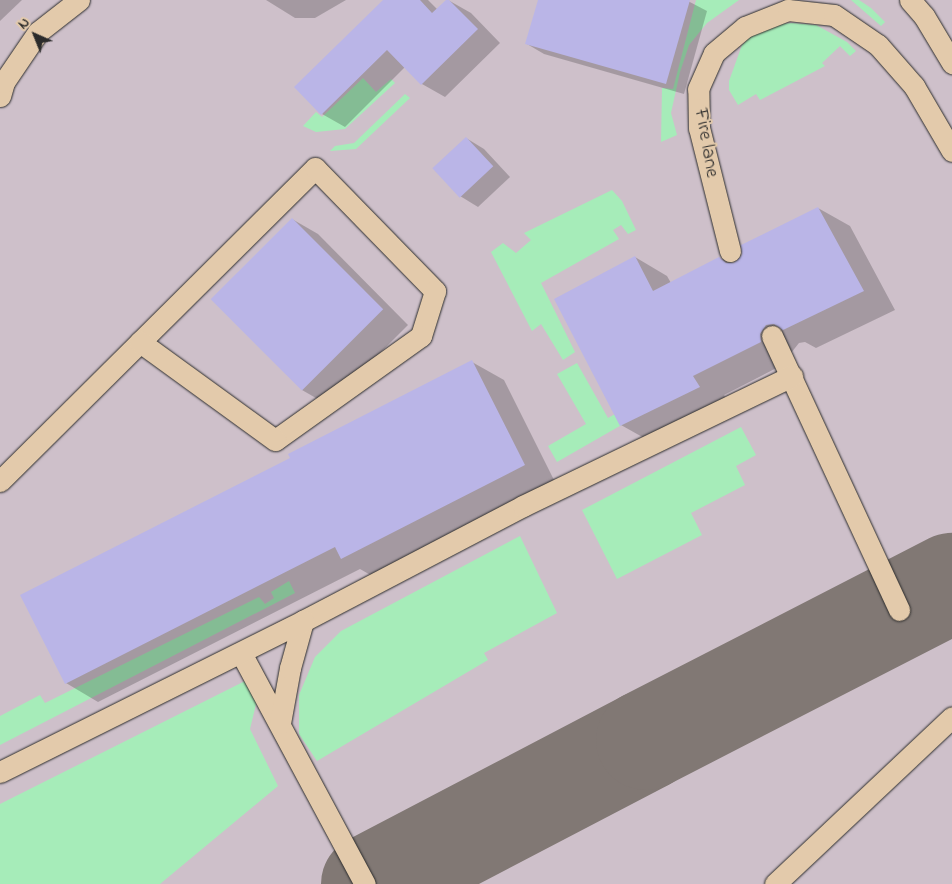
<!DOCTYPE html>
<html>
<head>
<meta charset="utf-8">
<style>
  body { margin:0 }
  #map { position:relative; width:952px; height:884px; overflow:hidden; background:#d7c4bd; font-family:"Indie Flower",sans-serif }
  div>[style] { position:absolute }
  .built>* { inset:0; background:#cec0ca; transform-origin:0 0 }
  .green>* { inset:0; background:#a6ecb9 }
  .shadow>* { inset:0; background:#0003 }
  .taxiway>* { height:100px; margin:-50px; padding:0 50px; transform-origin:50px; border-radius:50px; background:#817874 }
  .building>* { inset:0; background:#bab5e7; transform-origin:0 0 }
  .roads { filter:drop-shadow(0 0 1px #2b2b2b) drop-shadow(0 0 1px #2b2b2b) }
  .lane>* { height:21px; margin:-10.5px; padding:0 10.5px; transform-origin:10.5px; border-radius:10.5px; background:#e3caab }
  span { translate:-50% -50%; white-space:nowrap; text-align:center; line-height:1.15; -webkit-text-stroke:4px #e3caab; paint-order:stroke }
  .street-label { font-size:20px; color:#2b2b2b }
  .north { position:absolute; left:10px; top:10px; width:50px; height:50px; -webkit-text-stroke:4px #e3caab; paint-order:stroke; rotate:316deg; font-size:14px; font-weight:700; line-height:20px; text-align:center; color:#2b2b2b }
  .north::after { content:''; display:block; margin:auto; width:18px; height:22px; background:#2b2b2b; clip-path:polygon(50% 0,100% 100%,50% 72%,0 100%) }
</style>
</head>
<body>
<div id="map">
  <div class="built">
    <i style="left:0;top:0;width:952px;height:884px"></i>
  </div>
  <div class="green">
    <i style="clip-path:polygon(696px 0,739px 0,707px 23px,689px 45px,680px 72px,671px 113px,677px 135px,661px 142px,662px 88px,673px 89px)"></i>
    <i style="clip-path:polygon(851px 0,859px 0,871px 8px,885px 22px,881px 26px)"></i>
    <i style="clip-path:polygon(792px 23px,816px 25px,847px 42px,856px 51px,850px 56px,840px 46px,822px 63px,825px 66px,760px 100px,756px 94px,738px 105px,729px 90px,729px 81px,742px 45px,752px 35px,768px 25px)"></i>
    <i style="clip-path:polygon(363px 78px,376px 92px,391px 79px,395px 83px,345px 129px,316px 132px,303px 126px,316px 112px,322px 117px)"></i>
    <i style="clip-path:polygon(405px 94px,410px 98px,356px 149px,330px 151px,335px 146px,354px 143px)"></i>
    <i style="clip-path:polygon(612px 190px,622px 201px,636px 230px,628px 234px,621px 225px,613px 230px,619px 239px,541px 283px,575px 352px,563px 360px,541px 324px,532px 331px,491px 252px,503px 243px,516px 253px,531px 240px,524px 233px)"></i>
    <i style="clip-path:polygon(577px 363px,608px 418px,673px 381px,679px 392px,557px 462px,548px 446px,586px 424px,557px 374px)"></i>
    <i style="clip-path:polygon(741px 427px,756px 455px,736px 466px,745px 485px,691px 513px,702px 535px,617px 579px,582px 510px)"></i>
    <i style="clip-path:polygon(520px 536px,557px 613px,484px 653px,488px 660px,317px 761px,299px 734px,299px 695px,315px 657px,341px 631px)"></i>
    <i style="clip-path:polygon(289px 581px,295px 593px,0 745px,0 716px,40px 695px,45px 703px,259px 597px,265px 604px,274px 598px,271px 592px)"></i>
    <i style="clip-path:polygon(247px 680px,257px 700px,250px 729px,278px 786px,160px 884px,0 884px,0 804px)"></i>
  </div>
  <div class="shadow">
    <i style="clip-path:polygon(0 0,22px 0,0 21px)"></i>
    <i style="clip-path:polygon(266px 0,346px 0,315px 18px,295px 18px)"></i>
    <i style="clip-path:polygon(385px 0,428px 0,438px 10px,448px 0,471px 13px,500px 43px,445px 97px,422px 84px,405px 67px,345px 127px,322px 114px)"></i>
    <i style="clip-path:polygon(539px 0,686px 0,707px 11px,684px 94px,544px 54px,527px 44px)"></i>
    <i style="clip-path:polygon(466px 138px,484px 149px,510px 177px,478px 207px,460px 196px)"></i>
    <i style="clip-path:polygon(818px 208px,850px 226px,895px 310px,816px 348px,805px 342px,799px 343px,791px 353px,792px 360px,724px 395px,731px 405px,653px 443px,621px 425px,635px 257px,667px 276px,671px 283px,719px 258px,734px 264px)"></i>
    <i style="clip-path:polygon(292px 219px,318px 234px,408px 325px,328px 405px,302px 390px)"></i>
    <i style="clip-path:polygon(472px 362px,504px 380px,556px 484px,374px 577px,360px 569px,98px 702px,66px 683px,292px 459px)"></i>
  </div>
  <div class="taxiway">
    <i style="left:371px;top:884px;width:310px;rotate:-27.6deg"></i>
    <i style="left:646px;top:740px;width:344px;rotate:-27.2deg"></i>
  </div>
  <div class="building">
    <i style="clip-path:polygon(383px 0,420px 0,432px 13px,446px 0,449px 0,478px 29px,421px 85px,387px 50px,321px 115px,294px 87px)"></i>
    <i style="clip-path:polygon(538px 0,690px 0,666px 84px,525px 44px)"></i>
    <i style="left:466px;top:137px;width:40px;height:46px;rotate:47deg"></i>
    <i style="clip-path:polygon(818px 207px,864px 291px,783px 330px,774px 324px,766px 325px,760px 334px,761px 342px,693px 376px,700px 387px,620px 426px,554px 299px,635px 256px,653px 291px,719px 257px,726px 263px,734px 263px,742px 255px,741px 245px)"></i>
    <i style="left:292px;top:218px;width:129px;height:115px;rotate:45deg"></i>
    <i style="clip-path:polygon(472px 360px,525px 465px,341px 559px,335px 547px,65px 684px,20px 595px,290px 458px,288px 454px)"></i>
  </div>
  <div class="roads">
    <div class="lane">
      <i style="left:910px;top:0;width:21px;rotate:49deg"></i>
      <i style="left:924px;top:16px;width:55px;rotate:59.2deg"></i>
      <i style="left:0;top:96px;width:15px;rotate:-74deg"></i>
      <i style="left:4px;top:82px;width:60px;rotate:-55.8deg"></i>
      <i style="left:38px;top:32px;width:52px;rotate:-38deg"></i>
      <i style="left:730px;top:251px;width:127px;rotate:-104.1deg"></i>
      <i style="left:699px;top:128px;width:39px;rotate:-91deg"></i>
      <i style="left:698px;top:89px;width:39px;rotate:-66deg"></i>
      <i style="left:714px;top:53px;width:40px;rotate:-40deg"></i>
      <i style="left:745px;top:27px;width:46px;rotate:-21.6deg"></i>
      <i style="left:788px;top:10px;width:46px;rotate:6.2deg"></i>
      <i style="left:834px;top:15px;width:53px;rotate:34.3deg"></i>
      <i style="left:878px;top:45px;width:55px;rotate:48.7deg"></i>
      <i style="left:914px;top:86px;width:75px;rotate:59.7deg"></i>
      <i style="left:772px;top:336px;width:302px;rotate:65.1deg"></i>
      <i style="left:0;top:481px;width:444px;rotate:-44.8deg"></i>
      <i style="left:315px;top:168px;width:172px;rotate:45.7deg"></i>
      <i style="left:435px;top:291px;width:47px;rotate:107.3deg"></i>
      <i style="left:421px;top:336px;width:179px;rotate:144.5deg"></i>
      <i style="left:275px;top:440px;width:167px;rotate:-144deg"></i>
      <i style="left:241px;top:653px;width:262px;rotate:61.8deg"></i>
      <i style="left:280px;top:723px;width:56px;rotate:-79.7deg"></i>
      <i style="left:290px;top:668px;width:49px;rotate:-74.5deg"></i>
      <i style="left:303px;top:621px;width:248px;rotate:-27.6deg"></i>
      <i style="left:523px;top:506px;width:299px;rotate:-25.8deg"></i>
      <i style="left:0;top:772px;width:339px;rotate:-26.5deg"></i>
      <i style="left:775px;top:884px;width:243px;rotate:-43.3deg"></i>
    </div>
  </div>
  <div class="street-label">
    <span style="left:706px;top:143px;rotate:80deg">Fire lane</span>
  </div>
  <div class="north">N</div>
</div>
</body>
</html>
